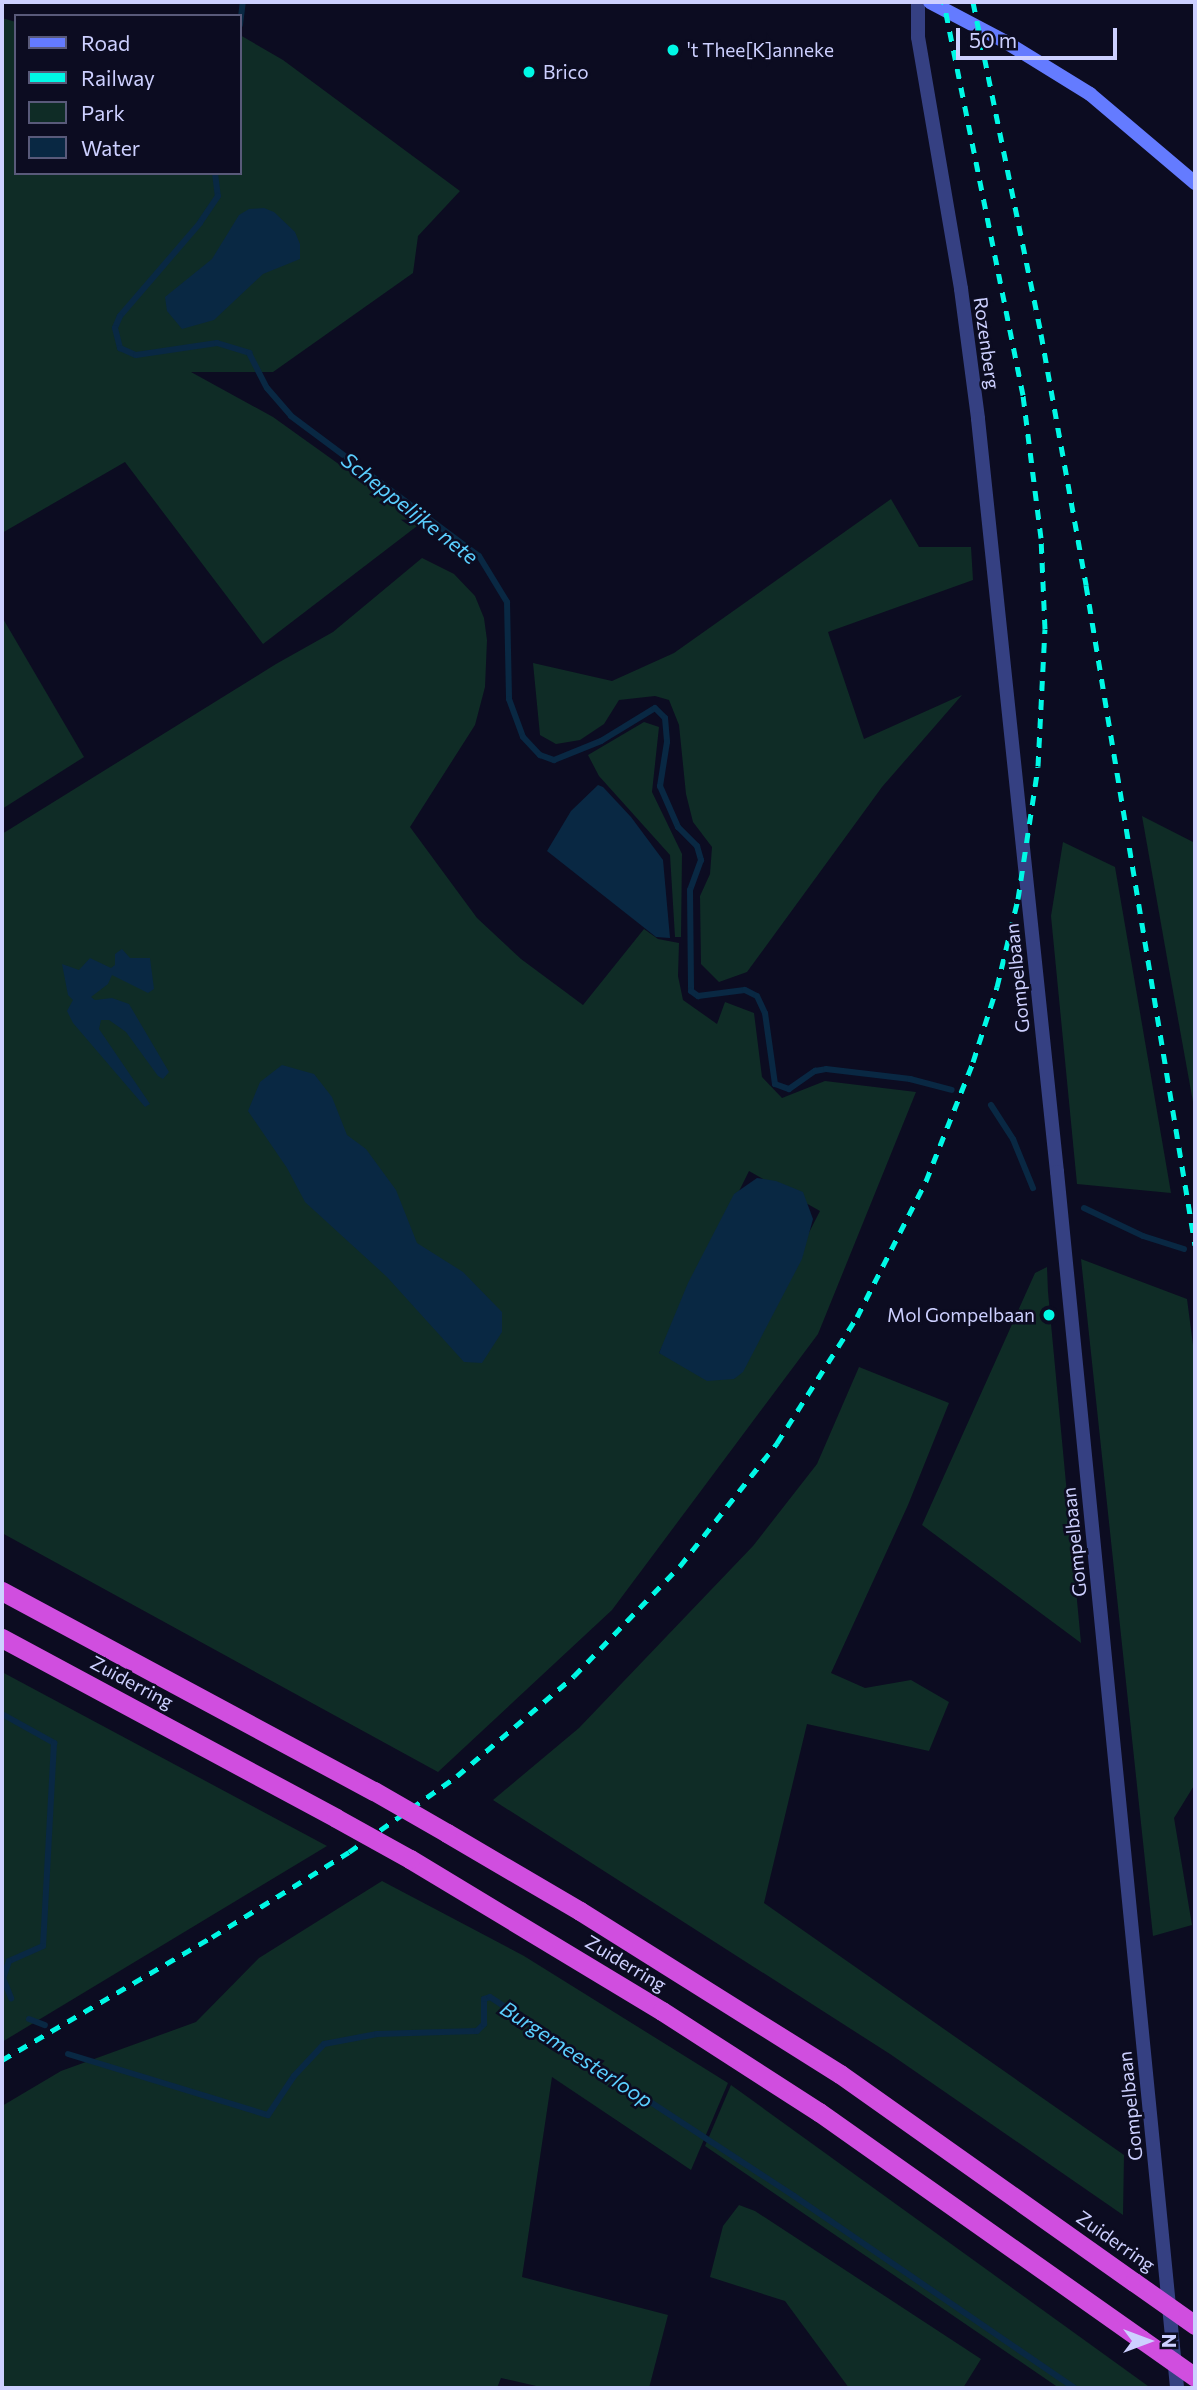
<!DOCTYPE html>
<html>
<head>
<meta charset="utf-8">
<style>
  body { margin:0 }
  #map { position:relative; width:1197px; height:2390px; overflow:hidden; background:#0c0c21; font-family:Commissioner,sans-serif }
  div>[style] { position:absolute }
  .green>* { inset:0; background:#0f2c26 }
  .water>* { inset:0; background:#092843 }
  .stream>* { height:6px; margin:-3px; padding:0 3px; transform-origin:3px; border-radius:3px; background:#092843 }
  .tertiary>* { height:14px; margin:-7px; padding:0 7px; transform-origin:7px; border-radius:7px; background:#354082 }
  .secondary>* { height:14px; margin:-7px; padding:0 7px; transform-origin:7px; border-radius:7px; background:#647bff }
  .trunk>* { height:19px; margin:-9.5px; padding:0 9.5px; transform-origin:9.5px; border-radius:9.5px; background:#d04edf }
  .rail>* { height:5px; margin-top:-2.5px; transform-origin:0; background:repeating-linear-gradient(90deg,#00f8e5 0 10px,transparent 0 19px) }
  .trunk-bridge>* { height:19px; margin:-9.5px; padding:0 9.5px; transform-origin:9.5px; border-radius:9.5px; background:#d04edf }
  .dots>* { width:19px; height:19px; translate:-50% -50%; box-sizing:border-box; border:4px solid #0c0c21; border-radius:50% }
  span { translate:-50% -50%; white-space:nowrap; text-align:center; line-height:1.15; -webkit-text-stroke:5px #0c0c21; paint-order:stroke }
  .poi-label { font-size:19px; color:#cdd0ff }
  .left { translate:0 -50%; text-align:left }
  .right { translate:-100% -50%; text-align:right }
  .street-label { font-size:19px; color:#cdd0ff }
  .water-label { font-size:21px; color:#5bcfff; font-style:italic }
  .frame { position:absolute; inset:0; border:4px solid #cdd0ff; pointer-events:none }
  .legend { position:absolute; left:14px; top:14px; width:228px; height:161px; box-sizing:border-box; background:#0c0c21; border:2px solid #595a7a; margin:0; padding:9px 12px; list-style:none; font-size:21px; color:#cdd0ff }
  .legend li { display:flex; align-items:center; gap:14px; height:35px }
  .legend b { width:35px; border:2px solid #595a7a }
  .north { position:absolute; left:1113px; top:2306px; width:70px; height:70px; -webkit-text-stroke:5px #0c0c21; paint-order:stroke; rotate:90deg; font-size:19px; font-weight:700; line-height:28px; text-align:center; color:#cdd0ff }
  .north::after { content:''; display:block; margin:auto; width:24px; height:32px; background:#cdd0ff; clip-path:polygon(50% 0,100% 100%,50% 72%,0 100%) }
  .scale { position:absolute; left:956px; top:28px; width:161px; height:32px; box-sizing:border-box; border:4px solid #cdd0ff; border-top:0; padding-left:9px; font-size:21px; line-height:24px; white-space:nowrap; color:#cdd0ff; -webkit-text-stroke:5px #0c0c21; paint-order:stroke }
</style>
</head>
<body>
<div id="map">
  <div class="green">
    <i style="clip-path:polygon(2px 18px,16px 22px,16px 173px,240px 173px,240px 35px,283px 60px,460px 191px,418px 236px,413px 273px,273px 372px,191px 372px,273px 417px,421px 523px,263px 644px,125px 462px,2px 533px)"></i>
    <i style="clip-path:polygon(891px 499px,919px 547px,971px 547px,973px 580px,828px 632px,864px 739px,962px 695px,882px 787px,747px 972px,719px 982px,701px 964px,700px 896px,710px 874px,712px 847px,693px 822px,686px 794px,679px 725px,669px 700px,655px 696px,619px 700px,604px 724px,580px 740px,556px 744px,540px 735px,533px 663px,612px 681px,674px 653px)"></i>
    <i style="clip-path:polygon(evenodd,422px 558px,454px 574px,475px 596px,484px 618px,487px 640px,485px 687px,475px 725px,410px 827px,477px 918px,521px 959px,583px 1005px,644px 929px,658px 939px,679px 943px,678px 976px,683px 1000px,717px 1024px,725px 1002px,754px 1013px,762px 1077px,782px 1098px,825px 1081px,916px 1092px,818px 1334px,612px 1610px,438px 1772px,2px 1533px,2px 834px,276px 664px,333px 632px,422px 558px,749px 1171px,820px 1211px,734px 1379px,659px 1353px,749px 1171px)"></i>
    <i style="clip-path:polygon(2px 617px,84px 757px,2px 809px)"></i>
    <i style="clip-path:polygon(644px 722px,659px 727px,652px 792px,682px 854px,681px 937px,675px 937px,670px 855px,599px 776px,588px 755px)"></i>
    <i style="clip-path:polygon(1142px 816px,1195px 843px,1195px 1113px,1169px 969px)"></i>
    <i style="clip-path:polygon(1063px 842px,1115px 867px,1171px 1193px,1077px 1184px,1051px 916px)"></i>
    <i style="clip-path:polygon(1081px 1259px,1187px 1299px,1195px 1360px,1195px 1784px,1174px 1818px,1192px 1925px,1153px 1936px)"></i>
    <i style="clip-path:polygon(1047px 1267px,1048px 1292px,1081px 1643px,922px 1525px,1035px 1273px)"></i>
    <i style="clip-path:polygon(859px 1367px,949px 1403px,908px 1505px,831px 1673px,865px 1688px,911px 1680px,949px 1702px,929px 1751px,807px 1724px,764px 1903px,1124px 2155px,1123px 2215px,890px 2054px,493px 1800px,579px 1728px,753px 1546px,817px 1464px)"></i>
    <i style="clip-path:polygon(2px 1672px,327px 1846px,2px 2042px)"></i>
    <i style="clip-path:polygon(382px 1881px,524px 1956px,728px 2083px,691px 2170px,552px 2077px,522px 2277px,668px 2315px,649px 2388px,545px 2388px,501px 2378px,497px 2388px,2px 2388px,2px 2106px,61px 2071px,196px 2022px,259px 1958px)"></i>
    <i style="clip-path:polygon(731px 2085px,1148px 2386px,1149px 2388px,1059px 2388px,705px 2146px)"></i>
    <i style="clip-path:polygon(739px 2205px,755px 2211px,981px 2359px,963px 2388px,849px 2388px,785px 2301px,710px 2277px,723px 2226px)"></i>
  </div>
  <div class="water">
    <i style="clip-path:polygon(264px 208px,274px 212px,295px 232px,300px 244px,300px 259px,263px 274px,214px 320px,182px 329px,167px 311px,165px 297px,212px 259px,239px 215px,249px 209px)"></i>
    <i style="clip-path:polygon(598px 785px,603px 787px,631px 817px,663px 860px,670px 938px,656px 937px,547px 851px,571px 811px)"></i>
    <i style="clip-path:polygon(122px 949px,130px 958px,150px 958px,154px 989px,148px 993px,112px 975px,108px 984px,91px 997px,95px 1000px,112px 998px,129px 1004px,169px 1072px,163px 1079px,158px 1076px,126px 1032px,109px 1020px,101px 1020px,99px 1029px,150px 1104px,145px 1107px,73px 1023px,67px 1011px,73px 1000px,68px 995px,62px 964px,79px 970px,90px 958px,111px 968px,115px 965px,115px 954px)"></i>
    <i style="clip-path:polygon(282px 1065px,314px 1074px,332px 1097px,347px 1135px,366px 1149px,396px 1190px,417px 1243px,463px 1272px,502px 1312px,502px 1332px,482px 1363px,464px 1362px,387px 1277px,305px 1202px,287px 1168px,248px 1111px,260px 1082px)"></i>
    <i style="clip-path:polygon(757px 1178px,776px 1181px,803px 1192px,813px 1219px,802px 1259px,743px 1372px,734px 1379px,707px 1381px,659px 1353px,688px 1283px,734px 1194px)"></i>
  </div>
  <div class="stream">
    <i style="left:240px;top:25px;width:23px;rotate:-83deg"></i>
    <i style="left:215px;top:173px;width:23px;rotate:83deg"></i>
    <i style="left:218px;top:196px;width:32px;rotate:124deg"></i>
    <i style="left:200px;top:223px;width:123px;rotate:130.7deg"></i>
    <i style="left:120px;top:316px;width:13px;rotate:113deg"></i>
    <i style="left:115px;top:328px;width:21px;rotate:76deg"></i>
    <i style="left:120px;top:348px;width:17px;rotate:24deg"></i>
    <i style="left:136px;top:355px;width:82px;rotate:-8.4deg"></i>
    <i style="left:217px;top:343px;width:34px;rotate:17deg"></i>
    <i style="left:249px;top:353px;width:39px;rotate:63deg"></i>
    <i style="left:267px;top:388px;width:37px;rotate:49deg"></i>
    <i style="left:291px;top:416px;width:234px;rotate:36.7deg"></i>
    <i style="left:479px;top:556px;width:54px;rotate:58.7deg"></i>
    <i style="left:507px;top:602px;width:97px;rotate:88.8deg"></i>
    <i style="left:509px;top:699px;width:40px;rotate:69.8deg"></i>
    <i style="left:523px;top:737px;width:25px;rotate:47deg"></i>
    <i style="left:540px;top:755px;width:15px;rotate:20deg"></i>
    <i style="left:554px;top:760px;width:51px;rotate:-22deg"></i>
    <i style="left:601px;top:741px;width:63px;rotate:-31.4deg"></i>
    <i style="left:655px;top:708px;width:14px;rotate:45deg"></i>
    <i style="left:665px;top:718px;width:24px;rotate:85deg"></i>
    <i style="left:667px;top:742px;width:45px;rotate:99deg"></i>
    <i style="left:660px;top:786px;width:45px;rotate:66.3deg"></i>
    <i style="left:678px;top:827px;width:27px;rotate:45deg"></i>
    <i style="left:697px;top:846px;width:15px;rotate:74deg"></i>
    <i style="left:701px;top:860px;width:32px;rotate:110deg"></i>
    <i style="left:690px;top:890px;width:101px;rotate:89.4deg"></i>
    <i style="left:691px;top:991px;width:9px;rotate:36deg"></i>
    <i style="left:698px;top:996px;width:47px;rotate:-7.3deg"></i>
    <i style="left:745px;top:990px;width:13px;rotate:27deg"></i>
    <i style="left:757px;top:996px;width:19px;rotate:65deg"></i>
    <i style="left:765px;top:1013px;width:72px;rotate:82deg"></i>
    <i style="left:775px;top:1084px;width:15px;rotate:20deg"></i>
    <i style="left:789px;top:1089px;width:32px;rotate:-35deg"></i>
    <i style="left:815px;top:1071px;width:11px;rotate:-10deg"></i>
    <i style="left:826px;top:1069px;width:85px;rotate:6.8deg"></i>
    <i style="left:910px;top:1079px;width:43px;rotate:14.7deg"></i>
    <i style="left:991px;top:1105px;width:40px;rotate:57.1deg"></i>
    <i style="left:1013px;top:1139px;width:53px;rotate:67.8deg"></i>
    <i style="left:1084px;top:1208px;width:65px;rotate:25.4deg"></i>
    <i style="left:1143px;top:1236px;width:43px;rotate:17.6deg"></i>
    <i style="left:2px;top:1714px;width:60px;rotate:29.1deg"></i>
    <i style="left:54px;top:1743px;width:203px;rotate:93.1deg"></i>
    <i style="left:43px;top:1946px;width:37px;rotate:156deg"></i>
    <i style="left:9px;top:1961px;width:18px;rotate:109deg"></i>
    <i style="left:3px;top:1978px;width:22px;rotate:68deg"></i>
    <i style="left:29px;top:2019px;width:17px;rotate:21deg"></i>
    <i style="left:68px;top:2054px;width:209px;rotate:17deg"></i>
    <i style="left:268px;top:2115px;width:47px;rotate:-56.3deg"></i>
    <i style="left:294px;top:2076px;width:44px;rotate:-46.8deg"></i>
    <i style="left:324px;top:2044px;width:54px;rotate:-10.7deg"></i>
    <i style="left:377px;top:2034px;width:100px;rotate:-1.7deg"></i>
    <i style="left:477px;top:2031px;width:10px;rotate:-45deg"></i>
    <i style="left:484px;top:2024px;width:25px;rotate:-90deg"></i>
    <i style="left:484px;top:1999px;width:6px;rotate:-18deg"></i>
    <i style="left:490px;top:1997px;width:363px;rotate:33.2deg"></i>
    <i style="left:794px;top:2196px;width:340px;rotate:34.4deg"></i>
  </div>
  <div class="tertiary">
    <i style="left:918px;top:2px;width:35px;rotate:90deg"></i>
    <i style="left:918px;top:37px;width:256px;rotate:80.3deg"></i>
    <i style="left:961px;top:289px;width:131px;rotate:82.5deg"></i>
    <i style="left:978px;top:419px;width:757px;rotate:84.01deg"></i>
    <i style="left:1057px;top:1172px;width:1222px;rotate:84.36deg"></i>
  </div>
  <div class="secondary">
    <i style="left:930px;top:2px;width:84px;rotate:27.8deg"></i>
    <i style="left:1004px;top:41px;width:101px;rotate:31.6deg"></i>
    <i style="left:1090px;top:94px;width:138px;rotate:40.3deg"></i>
  </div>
  <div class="trunk">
    <i style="left:2px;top:1591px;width:422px;rotate:28.3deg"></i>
    <i style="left:2px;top:1638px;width:379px;rotate:28.3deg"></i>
    <i style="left:447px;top:1833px;width:154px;rotate:30.4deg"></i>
    <i style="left:580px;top:1911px;width:307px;rotate:32.1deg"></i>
    <i style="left:840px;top:2074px;width:360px;rotate:35.3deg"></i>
    <i style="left:410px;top:1859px;width:294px;rotate:31.1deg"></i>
    <i style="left:662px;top:2011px;width:187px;rotate:32.8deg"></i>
    <i style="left:819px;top:2112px;width:394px;rotate:35.2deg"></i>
  </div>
  <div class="rail">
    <i style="left:973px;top:2px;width:339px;rotate:78.4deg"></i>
    <i style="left:1041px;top:334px;width:255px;rotate:79.8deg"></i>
    <i style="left:1086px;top:585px;width:669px;rotate:80.62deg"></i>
    <i style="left:2px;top:2060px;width:243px;rotate:-30.4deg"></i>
    <i style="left:212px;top:1937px;width:161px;rotate:-31.8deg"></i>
    <i style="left:349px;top:1852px;width:132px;rotate:-35.1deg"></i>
    <i style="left:457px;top:1776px;width:154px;rotate:-40.5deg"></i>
    <i style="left:574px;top:1676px;width:153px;rotate:-46.1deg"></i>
    <i style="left:680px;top:1566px;width:157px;rotate:-51.7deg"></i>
    <i style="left:777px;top:1443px;width:149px;rotate:-57.6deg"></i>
    <i style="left:857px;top:1317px;width:153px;rotate:-63.1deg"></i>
    <i style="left:926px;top:1181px;width:128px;rotate:-68.4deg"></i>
    <i style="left:973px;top:1062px;width:79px;rotate:-72.3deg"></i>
    <i style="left:997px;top:987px;width:90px;rotate:-76.6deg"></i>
    <i style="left:1018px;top:899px;width:134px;rotate:-81.4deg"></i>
    <i style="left:1038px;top:766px;width:137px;rotate:-87.1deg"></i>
    <i style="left:1045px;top:629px;width:91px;rotate:-92.5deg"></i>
    <i style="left:1041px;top:538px;width:144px;rotate:-97.2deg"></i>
    <i style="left:1023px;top:395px;width:401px;rotate:-101.4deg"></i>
  </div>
  <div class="trunk-bridge">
    <i style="left:374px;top:1791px;width:84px;rotate:29.9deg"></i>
    <i style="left:336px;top:1818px;width:85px;rotate:29deg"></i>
    <i style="left:1134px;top:2282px;width:75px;rotate:35.2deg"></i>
    <i style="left:1141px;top:2339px;width:66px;rotate:35.1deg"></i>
  </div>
  <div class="dots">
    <i style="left:673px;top:50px;background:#00f8e5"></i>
    <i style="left:529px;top:72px;background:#00f8e5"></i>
    <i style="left:1049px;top:1315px;background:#00f8e5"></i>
  </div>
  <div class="poi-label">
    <span class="left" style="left:687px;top:50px">'t Thee[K]anneke</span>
    <span class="left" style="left:543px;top:72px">Brico</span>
    <span class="right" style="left:1035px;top:1315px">Mol Gompelbaan</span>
  </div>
  <div class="street-label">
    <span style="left:987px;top:343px;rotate:82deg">Rozenberg</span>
    <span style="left:1017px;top:978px;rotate:-96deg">Gompelbaan</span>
    <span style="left:1074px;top:1542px;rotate:-96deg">Gompelbaan</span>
    <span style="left:132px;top:1682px;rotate:28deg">Zuiderring</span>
    <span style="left:626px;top:1963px;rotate:31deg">Zuiderring</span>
    <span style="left:1130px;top:2106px;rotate:-96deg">Gompelbaan</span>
    <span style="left:1116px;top:2241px;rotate:35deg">Zuiderring</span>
  </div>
  <div class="water-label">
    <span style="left:410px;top:508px;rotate:38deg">Scheppelijke nete</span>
    <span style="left:577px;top:2054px;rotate:33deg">Burgemeesterloop</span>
  </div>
  <div class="frame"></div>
  <ul class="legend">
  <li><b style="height:9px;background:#647bff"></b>Road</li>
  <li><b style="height:9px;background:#00f8e5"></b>Railway</li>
  <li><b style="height:19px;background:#0f2c26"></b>Park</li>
  <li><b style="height:19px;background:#092843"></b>Water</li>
  </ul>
  <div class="north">N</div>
  <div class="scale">50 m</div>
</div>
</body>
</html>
